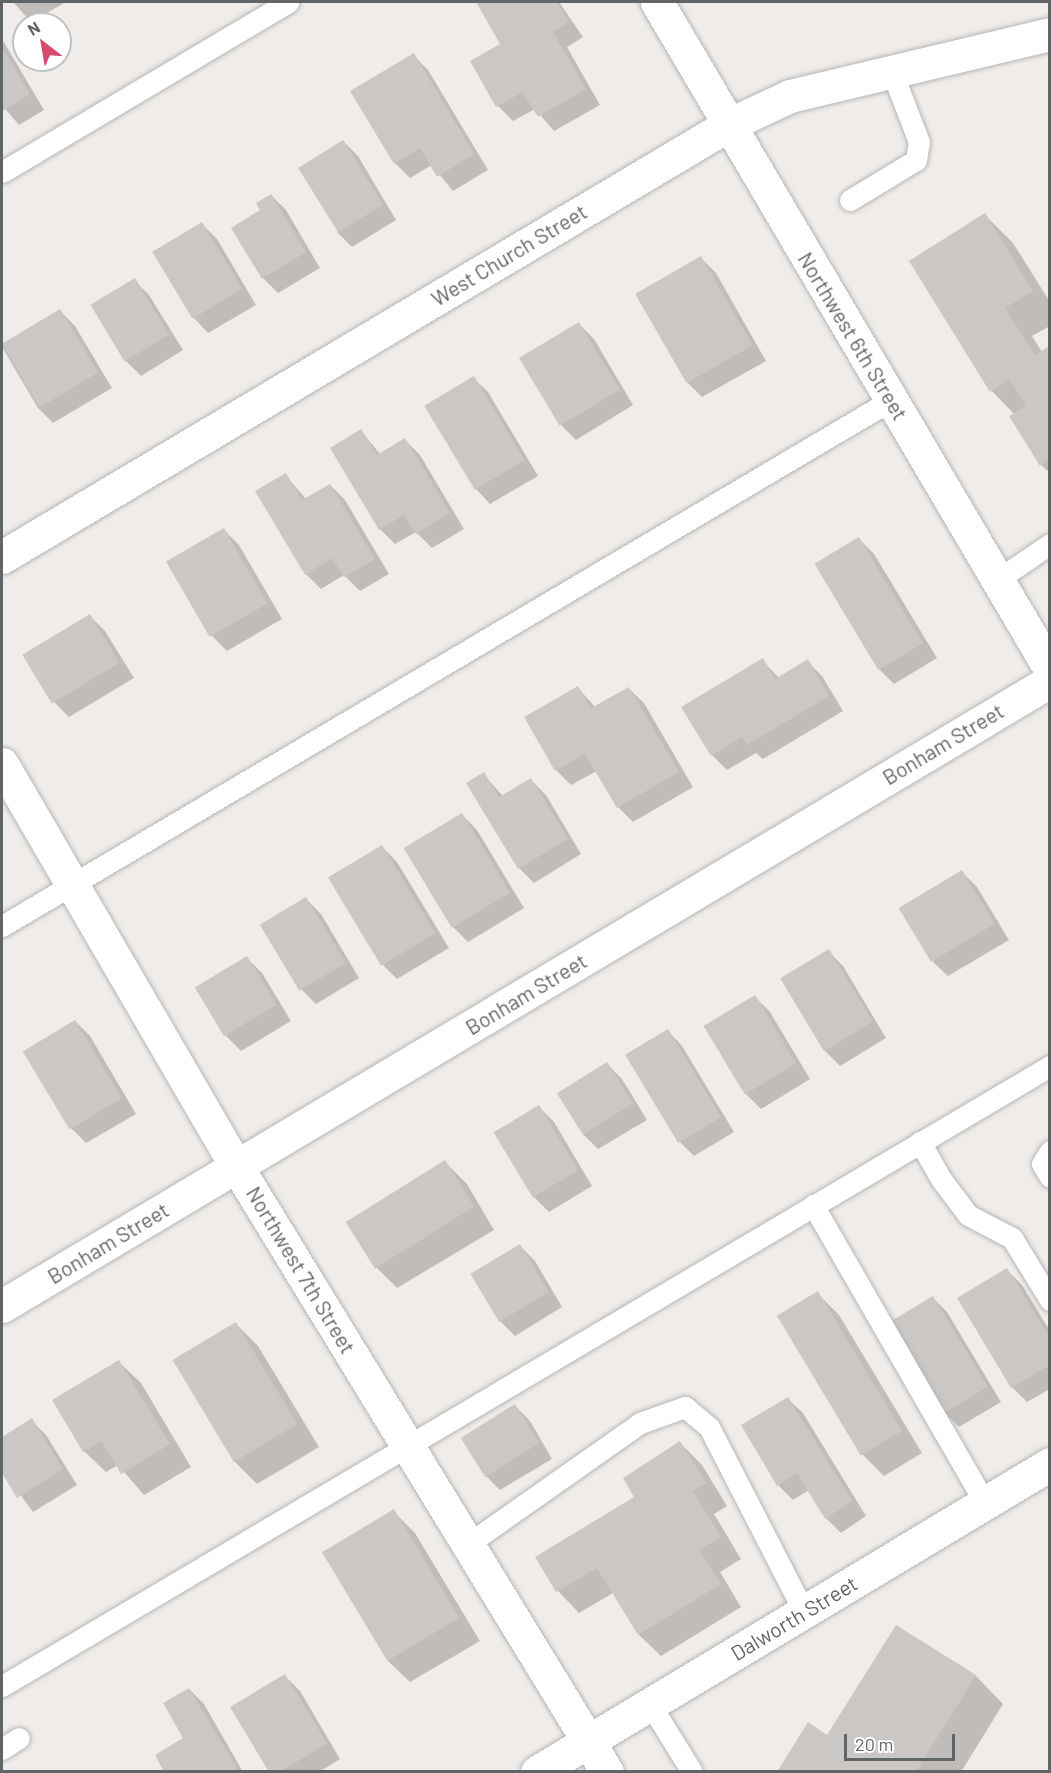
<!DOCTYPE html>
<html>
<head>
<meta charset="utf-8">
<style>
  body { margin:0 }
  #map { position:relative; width:1051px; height:1773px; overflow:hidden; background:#f0ece9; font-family:Barlow,sans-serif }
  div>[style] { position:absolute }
  .shadow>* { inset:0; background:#0003 }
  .building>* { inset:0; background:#cbc7c5; transform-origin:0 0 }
  .roads { filter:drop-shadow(0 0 2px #b3b7b9) drop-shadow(0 0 2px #b3b7b9) }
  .service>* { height:21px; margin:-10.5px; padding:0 10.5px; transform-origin:10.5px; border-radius:10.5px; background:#fff }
  .minor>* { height:33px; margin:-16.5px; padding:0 16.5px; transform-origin:16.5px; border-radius:16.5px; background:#fff }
  .tertiary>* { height:33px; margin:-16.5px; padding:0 16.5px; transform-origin:16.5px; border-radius:16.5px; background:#fff }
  span { translate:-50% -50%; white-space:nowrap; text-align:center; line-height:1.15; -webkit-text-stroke:6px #fff; paint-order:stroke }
  .street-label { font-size:21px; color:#606567 }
  .frame { position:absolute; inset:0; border:3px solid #606567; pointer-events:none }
  .north { position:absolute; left:12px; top:12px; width:60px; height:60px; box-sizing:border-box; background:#fff; border:2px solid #bfc1c2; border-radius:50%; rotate:329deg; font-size:16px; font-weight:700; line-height:24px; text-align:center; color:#606567 }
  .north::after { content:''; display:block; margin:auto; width:21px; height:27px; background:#d54a6f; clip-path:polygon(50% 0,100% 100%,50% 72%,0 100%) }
  .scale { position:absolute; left:844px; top:1734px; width:111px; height:27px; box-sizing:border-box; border:3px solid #606567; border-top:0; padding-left:8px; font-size:18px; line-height:21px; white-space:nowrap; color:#606567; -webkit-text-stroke:4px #fff; paint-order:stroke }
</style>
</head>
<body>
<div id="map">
  <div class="shadow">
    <i style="clip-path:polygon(13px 2px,66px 2px,31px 22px)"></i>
    <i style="clip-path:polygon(478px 2px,559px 2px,583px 37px,567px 47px,600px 105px,554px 131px,535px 109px,513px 121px,498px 106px,472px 62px,502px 44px)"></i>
    <i style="clip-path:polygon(2px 39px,44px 110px,19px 125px,2px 105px)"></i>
    <i style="clip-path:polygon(413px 55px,428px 70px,488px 170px,453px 191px,432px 165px,410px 178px,395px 163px)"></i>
    <i style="clip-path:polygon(343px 141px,358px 156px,396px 220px,352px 247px,337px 232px)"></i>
    <i style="clip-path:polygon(271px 195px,286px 210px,320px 268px,278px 293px,263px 278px)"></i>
    <i style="clip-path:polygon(985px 215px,1013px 243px,1050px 302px,1050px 326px,1032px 336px,1042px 352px,1050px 348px,1050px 473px,1041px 465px,1015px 415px,992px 391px)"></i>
    <i style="clip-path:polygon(202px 224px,217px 239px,256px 305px,208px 333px,194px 318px,154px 253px)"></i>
    <i style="clip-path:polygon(701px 258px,716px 273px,766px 361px,702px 397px,687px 382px)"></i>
    <i style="clip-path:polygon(134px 280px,149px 295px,183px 350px,141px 376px,126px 361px)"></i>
    <i style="clip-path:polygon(60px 311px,75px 326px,112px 388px,53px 423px,38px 408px,2px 347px)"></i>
    <i style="clip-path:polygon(579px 324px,594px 339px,633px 405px,576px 440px,561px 425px)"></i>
    <i style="clip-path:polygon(473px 378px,488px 392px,538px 476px,490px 504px,476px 489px,426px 406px)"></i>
    <i style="clip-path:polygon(361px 431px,381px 455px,405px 440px,420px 455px,464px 529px,432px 548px,416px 532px,395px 544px,380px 529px,332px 448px)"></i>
    <i style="clip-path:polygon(285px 475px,306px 499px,330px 485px,345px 500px,389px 574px,360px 591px,344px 575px,321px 589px,306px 574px)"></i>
    <i style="clip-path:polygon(224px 530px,239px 545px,282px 619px,227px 651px,212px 636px)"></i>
    <i style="clip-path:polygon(859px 539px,874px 554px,937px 658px,894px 684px,879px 669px,816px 565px)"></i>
    <i style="clip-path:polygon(90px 616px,105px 631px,134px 678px,69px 717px,54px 702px)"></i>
    <i style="clip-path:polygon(762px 660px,779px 678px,807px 661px,822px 676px,843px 711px,763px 759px,756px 753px,727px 770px,712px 755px)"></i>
    <i style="clip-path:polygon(578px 688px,596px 708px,629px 689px,644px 703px,693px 787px,633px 822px,618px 807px,597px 771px,571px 785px,556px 770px,526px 718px)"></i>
    <i style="clip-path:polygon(483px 774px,503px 796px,531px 780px,546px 795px,581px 854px,534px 883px,519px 868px)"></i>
    <i style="clip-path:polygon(462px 815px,477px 830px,524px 908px,468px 942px,453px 927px)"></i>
    <i style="clip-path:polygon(382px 847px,397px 862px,449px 948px,397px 979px,382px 964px)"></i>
    <i style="clip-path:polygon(962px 872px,977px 887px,1009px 940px,948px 976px,933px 962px)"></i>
    <i style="clip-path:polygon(306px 899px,321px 914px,359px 978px,316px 1004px,301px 989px)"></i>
    <i style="clip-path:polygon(828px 951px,843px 966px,886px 1038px,840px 1066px,825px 1051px)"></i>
    <i style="clip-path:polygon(247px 958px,262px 973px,291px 1021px,241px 1051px,226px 1036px)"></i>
    <i style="clip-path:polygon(755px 997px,770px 1012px,810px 1079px,761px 1109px,746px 1094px)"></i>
    <i style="clip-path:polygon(75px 1021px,90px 1036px,136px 1114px,86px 1143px,72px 1129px,25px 1051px)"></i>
    <i style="clip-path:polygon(668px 1031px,682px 1046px,734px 1132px,694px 1156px,679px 1141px)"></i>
    <i style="clip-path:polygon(607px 1064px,622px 1079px,647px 1120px,598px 1149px,583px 1134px)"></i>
    <i style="clip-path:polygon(539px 1107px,554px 1122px,592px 1186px,549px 1212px,534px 1197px)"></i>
    <i style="clip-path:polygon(445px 1162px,467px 1184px,494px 1230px,397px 1288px,375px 1266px)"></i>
    <i style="clip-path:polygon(520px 1246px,535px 1261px,562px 1307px,515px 1336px,500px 1321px)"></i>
    <i style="clip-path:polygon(1007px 1270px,1022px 1285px,1050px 1331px,1050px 1389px,1027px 1402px,1012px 1387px)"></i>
    <i style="clip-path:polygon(817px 1293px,839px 1315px,922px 1453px,884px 1476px,862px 1454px,779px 1316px)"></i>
    <i style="clip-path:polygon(932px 1297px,947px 1312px,1001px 1402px,959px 1427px,944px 1412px)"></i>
    <i style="clip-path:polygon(236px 1324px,258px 1346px,319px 1447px,257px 1484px,235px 1462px)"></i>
    <i style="clip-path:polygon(119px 1362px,141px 1383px,191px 1467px,144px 1495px,118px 1465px,106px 1472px,84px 1451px)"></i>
    <i style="clip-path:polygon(788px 1399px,803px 1413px,866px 1516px,841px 1533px,826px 1518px,809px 1490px,793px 1500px,778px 1485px)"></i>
    <i style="clip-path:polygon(515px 1406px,530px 1421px,552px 1459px,500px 1490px,485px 1475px)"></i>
    <i style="clip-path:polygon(31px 1420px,46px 1435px,77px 1485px,33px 1512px,2px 1470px,2px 1439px)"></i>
    <i style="clip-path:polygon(680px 1443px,702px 1465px,727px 1506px,714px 1514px,741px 1559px,720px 1572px,741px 1607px,661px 1656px,639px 1635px,613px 1593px,579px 1613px,558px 1591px,537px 1558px,636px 1497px)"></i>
    <i style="clip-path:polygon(393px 1511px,415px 1533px,480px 1641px,410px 1682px,388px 1661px)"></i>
    <i style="clip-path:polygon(896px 1627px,976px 1676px,1003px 1704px,961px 1772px,779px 1772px,828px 1737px)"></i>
    <i style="clip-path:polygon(285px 1676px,300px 1691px,340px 1759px,319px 1772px,271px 1772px)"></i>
    <i style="clip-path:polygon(189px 1689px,204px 1704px,243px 1772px,166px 1772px,185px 1739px)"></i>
  </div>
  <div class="building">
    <i style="clip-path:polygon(476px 2px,557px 2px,569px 22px,553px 32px,586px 89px,538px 117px,523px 92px,496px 107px,470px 61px,500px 44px)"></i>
    <i style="clip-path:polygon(2px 47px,30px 94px,3px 111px,2px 108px)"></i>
    <i style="clip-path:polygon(414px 53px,474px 154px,437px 177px,420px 148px,394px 164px,350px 91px)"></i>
    <i style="left:343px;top:140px;width:76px;height:53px;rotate:58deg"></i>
    <i style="clip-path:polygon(271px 194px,306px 252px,262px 279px,231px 228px,260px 210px,256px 203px)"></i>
    <i style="clip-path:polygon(985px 213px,1033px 291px,1005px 308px,1035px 355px,1050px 346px,1050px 459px,1040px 466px,1009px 416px,1026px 406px,1009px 379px,990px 392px,909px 261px)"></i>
    <i style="left:202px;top:222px;width:78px;height:58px;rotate:59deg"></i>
    <i style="left:701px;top:256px;width:103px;height:76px;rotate:60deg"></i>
    <i style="left:135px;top:278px;width:66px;height:52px;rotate:59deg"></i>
    <i style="left:60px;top:309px;width:74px;height:68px;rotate:59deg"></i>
    <i style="left:579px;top:322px;width:79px;height:70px;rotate:59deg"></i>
    <i style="left:474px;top:376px;width:98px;height:58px;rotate:59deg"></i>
    <i style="clip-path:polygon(361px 429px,377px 455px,405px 438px,450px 513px,416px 534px,404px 515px,379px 530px,330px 448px)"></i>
    <i style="clip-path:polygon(286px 473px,302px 500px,330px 484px,375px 559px,344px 577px,332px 558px,305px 575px,255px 491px)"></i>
    <i style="left:224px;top:528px;width:87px;height:67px;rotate:60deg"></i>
    <i style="left:859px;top:537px;width:124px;height:52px;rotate:59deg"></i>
    <i style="left:90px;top:614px;width:57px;height:79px;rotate:59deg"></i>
    <i style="clip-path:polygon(763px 658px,775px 679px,808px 659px,829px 696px,747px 745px,742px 737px,711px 756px,681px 707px)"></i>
    <i style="clip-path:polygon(578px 686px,591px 708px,629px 687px,679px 772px,617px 808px,585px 754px,555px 771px,524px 717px)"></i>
    <i style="clip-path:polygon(484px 772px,499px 797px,531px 778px,568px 839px,518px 869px,466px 783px)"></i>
    <i style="left:462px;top:813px;width:93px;height:68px;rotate:59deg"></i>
    <i style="left:382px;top:845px;width:103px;height:63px;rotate:59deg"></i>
    <i style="left:962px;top:870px;width:63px;height:74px;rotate:59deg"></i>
    <i style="left:306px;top:897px;width:77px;height:54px;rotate:59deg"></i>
    <i style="left:829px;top:949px;width:85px;height:57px;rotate:59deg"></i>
    <i style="left:247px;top:956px;width:57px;height:61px;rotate:59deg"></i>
    <i style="left:755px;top:995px;width:80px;height:60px;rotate:59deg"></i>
    <i style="left:75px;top:1020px;width:91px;height:61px;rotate:59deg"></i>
    <i style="left:668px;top:1029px;width:103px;height:50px;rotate:59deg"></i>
    <i style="left:607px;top:1062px;width:49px;height:59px;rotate:58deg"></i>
    <i style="left:539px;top:1105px;width:76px;height:53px;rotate:59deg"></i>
    <i style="left:445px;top:1160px;width:55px;height:117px;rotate:58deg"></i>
    <i style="left:520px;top:1244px;width:56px;height:58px;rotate:59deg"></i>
    <i style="clip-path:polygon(1007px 1268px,1050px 1338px,1050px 1365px,1011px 1388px,957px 1298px)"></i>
    <i style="left:818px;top:1291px;width:163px;height:48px;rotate:59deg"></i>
    <i style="left:933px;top:1296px;width:106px;height:52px;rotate:59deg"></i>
    <i style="left:236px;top:1322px;width:119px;height:74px;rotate:59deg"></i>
    <i style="clip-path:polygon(119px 1360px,170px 1444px,121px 1474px,101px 1441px,83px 1452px,52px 1400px)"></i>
    <i style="clip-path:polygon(788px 1397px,852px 1501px,825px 1519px,797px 1473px,777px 1486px,741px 1425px)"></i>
    <i style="left:515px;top:1404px;width:46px;height:64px;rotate:58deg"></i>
    <i style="clip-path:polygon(32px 1418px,63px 1469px,17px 1498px,2px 1473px,2px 1437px)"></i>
    <i style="clip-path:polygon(680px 1441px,706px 1483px,693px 1491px,721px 1537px,699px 1550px,721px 1584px,638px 1635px,597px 1568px,556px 1592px,535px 1557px,634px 1497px,623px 1478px)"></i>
    <i style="left:394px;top:1509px;width:127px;height:84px;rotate:59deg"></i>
    <i style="clip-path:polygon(896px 1625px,976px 1675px,916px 1772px,777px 1772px,808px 1722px,827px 1735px)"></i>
    <i style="clip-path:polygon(285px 1674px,327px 1743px,280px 1772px,269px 1772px,230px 1707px)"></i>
    <i style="clip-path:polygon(189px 1688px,239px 1772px,164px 1772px,155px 1755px,183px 1738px,163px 1703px)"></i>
  </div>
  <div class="roads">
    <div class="service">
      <i style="left:2px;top:172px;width:333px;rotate:-30.7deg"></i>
      <i style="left:850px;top:200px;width:77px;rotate:-31.2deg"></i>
      <i style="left:916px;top:160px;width:18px;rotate:-81deg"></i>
      <i style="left:919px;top:142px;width:75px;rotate:-111.1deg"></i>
      <i style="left:997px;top:580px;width:64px;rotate:-34.2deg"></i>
      <i style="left:2px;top:926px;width:1033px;rotate:-30.61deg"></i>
      <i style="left:920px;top:1142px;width:43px;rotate:60.4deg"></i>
      <i style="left:941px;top:1179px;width:45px;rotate:53.1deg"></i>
      <i style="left:968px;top:1215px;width:50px;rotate:27.6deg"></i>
      <i style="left:1012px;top:1238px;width:73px;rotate:58.5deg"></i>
      <i style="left:1050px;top:1151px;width:15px;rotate:122deg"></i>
      <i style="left:1042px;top:1164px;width:15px;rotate:58deg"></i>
      <i style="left:813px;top:1205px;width:344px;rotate:60deg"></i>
      <i style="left:468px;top:1544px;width:210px;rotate:-35.1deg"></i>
      <i style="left:640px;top:1423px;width:48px;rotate:-19.6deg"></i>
      <i style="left:685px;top:1407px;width:31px;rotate:40deg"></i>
      <i style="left:709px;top:1427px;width:208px;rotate:62.8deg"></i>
      <i style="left:2px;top:1686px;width:1218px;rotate:-30.61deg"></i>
      <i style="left:650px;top:1704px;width:80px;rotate:58.3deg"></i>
      <i style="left:2px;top:1749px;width:20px;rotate:-33deg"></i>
    </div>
    <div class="minor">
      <i style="left:657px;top:2px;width:774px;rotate:59.49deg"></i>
      <i style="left:2px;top:557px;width:845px;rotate:-30.75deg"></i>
      <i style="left:728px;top:125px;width:68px;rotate:-25.1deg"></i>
      <i style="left:790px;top:96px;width:267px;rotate:-13.4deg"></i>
      <i style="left:2px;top:1306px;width:1220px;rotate:-30.81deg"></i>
    </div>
    <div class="tertiary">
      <i style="left:2px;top:764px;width:467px;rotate:59.8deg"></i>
      <i style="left:237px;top:1167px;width:709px;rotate:58.55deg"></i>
      <i style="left:537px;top:1772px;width:598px;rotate:-30.98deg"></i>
    </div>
  </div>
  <div class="street-label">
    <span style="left:509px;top:255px;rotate:-31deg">West Church Street</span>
    <span style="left:853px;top:336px;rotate:59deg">Northwest 6th Street</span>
    <span style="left:943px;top:744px;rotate:-31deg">Bonham Street</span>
    <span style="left:526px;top:994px;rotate:-31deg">Bonham Street</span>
    <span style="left:108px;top:1243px;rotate:-31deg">Bonham Street</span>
    <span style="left:301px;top:1270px;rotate:59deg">Northwest 7th Street</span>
    <span style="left:794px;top:1618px;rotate:-31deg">Dalworth Street</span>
  </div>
  <div class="frame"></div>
  <div class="north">N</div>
  <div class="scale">20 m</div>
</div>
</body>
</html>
